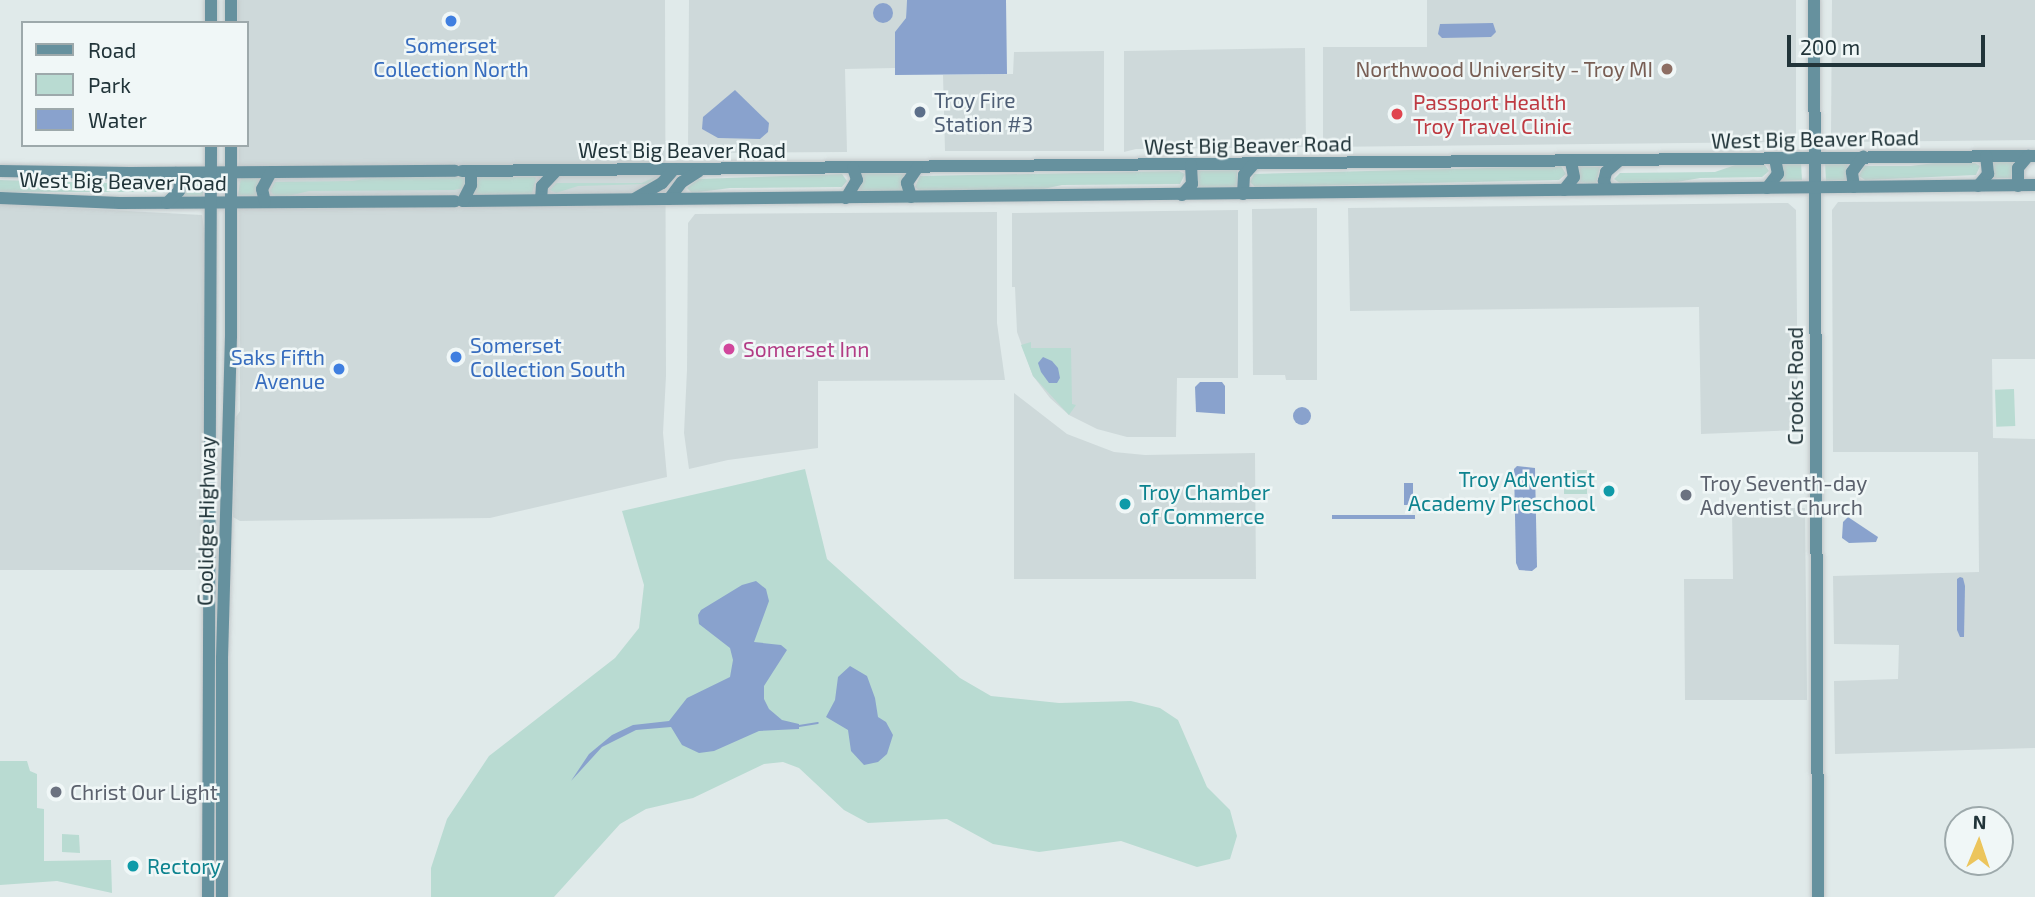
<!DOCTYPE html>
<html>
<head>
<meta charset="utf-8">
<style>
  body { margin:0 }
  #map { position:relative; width:2035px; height:897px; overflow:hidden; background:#e0eaea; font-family:"Exo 2",sans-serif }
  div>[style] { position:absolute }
  .built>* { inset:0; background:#ced9da }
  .green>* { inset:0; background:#b9dbd2; transform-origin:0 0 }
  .water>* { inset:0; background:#89a2cd; transform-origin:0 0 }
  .round { border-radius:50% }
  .stream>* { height:2px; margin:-1px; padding:0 1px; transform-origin:1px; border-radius:1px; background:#89a2cd }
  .roads { filter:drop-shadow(0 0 2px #c1c6c8) drop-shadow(0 0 2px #c1c6c8) }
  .major>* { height:12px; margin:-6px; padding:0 6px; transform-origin:6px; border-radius:6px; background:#66919e }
  .dots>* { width:19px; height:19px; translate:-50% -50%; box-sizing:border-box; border:4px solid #f0f7f7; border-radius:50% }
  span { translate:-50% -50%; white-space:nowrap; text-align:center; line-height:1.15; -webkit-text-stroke:5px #f0f7f7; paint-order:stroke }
  .shop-label { font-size:21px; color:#366cbe }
  .left { translate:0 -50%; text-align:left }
  .right { translate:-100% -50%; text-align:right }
  .education-label { font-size:21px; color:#785e54 }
  .service-label { font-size:21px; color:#4e5e75 }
  .health-label { font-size:21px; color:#be3a42 }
  .street-label { font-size:21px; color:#213439 }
  .hotel-label { font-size:21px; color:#b23c85 }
  .culture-label { font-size:21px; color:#0d838f }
  .worship-label { font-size:21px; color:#5b616d }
  .legend { position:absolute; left:21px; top:21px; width:228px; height:126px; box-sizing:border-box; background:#f0f7f7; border:2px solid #9da9ab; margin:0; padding:9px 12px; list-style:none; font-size:21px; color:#213439 }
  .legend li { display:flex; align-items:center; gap:14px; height:35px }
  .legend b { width:35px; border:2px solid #9da9ab }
  .north { position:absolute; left:1944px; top:806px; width:70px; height:70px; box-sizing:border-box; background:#f0f7f7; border:2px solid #9da9ab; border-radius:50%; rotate:2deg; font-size:19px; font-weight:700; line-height:28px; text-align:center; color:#213439 }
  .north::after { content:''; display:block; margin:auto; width:24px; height:32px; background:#ecc55c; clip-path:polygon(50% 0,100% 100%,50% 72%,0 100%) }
  .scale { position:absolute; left:1787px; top:35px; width:198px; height:32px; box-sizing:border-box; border:4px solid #213439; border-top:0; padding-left:9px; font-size:21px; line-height:24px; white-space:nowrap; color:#213439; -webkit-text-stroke:5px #f0f7f7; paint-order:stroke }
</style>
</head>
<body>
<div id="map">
  <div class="built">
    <i style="clip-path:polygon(238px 0,665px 0,666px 376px,663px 433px,667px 477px,490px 518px,240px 521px,233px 517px,236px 417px,240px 411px,239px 145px,247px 145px,247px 23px,238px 23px)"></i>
    <i style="clip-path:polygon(689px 0,907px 0,906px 18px,895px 33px,895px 68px,845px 69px,847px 152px,695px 153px,688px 146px)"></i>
    <i style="clip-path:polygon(1427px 0,1796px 0,1796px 134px,1788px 142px,1323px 147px,1323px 47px,1427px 47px)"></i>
    <i style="clip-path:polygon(1832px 0,2035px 0,2035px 140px,1840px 142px,1831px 134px)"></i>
    <i style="clip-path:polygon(1305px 48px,1306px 147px,1136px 149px,1124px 152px,1124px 51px)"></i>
    <i style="clip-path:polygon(1104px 51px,1104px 151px,945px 151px,943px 75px,1013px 74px,1014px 52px)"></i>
    <i style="clip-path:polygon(2035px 201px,2035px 359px,1992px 359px,1993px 438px,2035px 439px,2035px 748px,1835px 754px,1834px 681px,1898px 679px,1899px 645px,1834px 644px,1833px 576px,1979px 572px,1978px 452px,1833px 452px,1832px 210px,1838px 202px)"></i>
    <i style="clip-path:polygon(1788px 203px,1796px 210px,1798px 430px,1701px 434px,1699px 307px,1350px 311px,1348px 208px)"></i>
    <i style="clip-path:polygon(0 204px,202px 215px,205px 235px,203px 570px,0 570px)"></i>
    <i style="clip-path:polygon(1317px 208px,1317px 380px,1286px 380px,1285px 375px,1253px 375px,1252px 209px)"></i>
    <i style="clip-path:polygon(1238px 210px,1238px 378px,1177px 378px,1176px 437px,1127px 437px,1097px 429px,1069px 415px,1050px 398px,1033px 376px,1017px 332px,1015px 287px,1012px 287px,1012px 213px)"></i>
    <i style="clip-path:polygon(997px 212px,997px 323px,1005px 380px,818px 381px,818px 448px,728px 460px,689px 469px,684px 433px,687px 370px,688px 223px,695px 214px)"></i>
    <i style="clip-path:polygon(1014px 393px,1067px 434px,1114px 452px,1145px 455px,1255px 453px,1256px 579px,1014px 579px)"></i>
    <i style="clip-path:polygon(1805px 508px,1807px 700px,1685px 700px,1684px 579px,1733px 579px,1732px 509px)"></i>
  </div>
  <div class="green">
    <i style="clip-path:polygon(1993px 162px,2013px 162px,2011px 178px,1990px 178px)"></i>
    <i style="clip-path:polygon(1801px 163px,1802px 180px,1780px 181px,1783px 164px)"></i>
    <i style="clip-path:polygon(1848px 163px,1846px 180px,1826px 181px,1825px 163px)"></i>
    <i style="clip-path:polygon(1934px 163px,1975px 163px,1980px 166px,1976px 175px,1865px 180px,1859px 176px,1864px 166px,1911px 166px)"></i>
    <i style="clip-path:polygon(1738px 164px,1764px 164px,1769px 171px,1762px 177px,1700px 178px,1677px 182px,1620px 183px,1614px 179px,1620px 173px,1715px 172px)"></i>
    <i style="clip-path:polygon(1561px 166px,1566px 174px,1559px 180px,1255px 187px,1250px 182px,1254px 174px)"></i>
    <i style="clip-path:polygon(1580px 166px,1600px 167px,1596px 184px,1576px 182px)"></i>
    <i style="clip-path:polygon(1179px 171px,1185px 174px,1180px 184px,1062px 185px,1039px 190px,921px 192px,915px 187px,920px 176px)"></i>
    <i style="left:1198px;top:171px;width:39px;height:17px;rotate:-1deg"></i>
    <i style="clip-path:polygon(861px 173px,905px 174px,902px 191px,859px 191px)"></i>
    <i style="clip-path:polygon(842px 174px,847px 181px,842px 187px,730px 188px,692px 193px,687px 188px,698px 179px)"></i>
    <i style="clip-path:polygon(659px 175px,647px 184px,578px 186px,556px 193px,550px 190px,556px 183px,642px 183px)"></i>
    <i style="clip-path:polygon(375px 177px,464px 177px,466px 184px,464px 188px,454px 190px,309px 191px,288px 196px,275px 196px,270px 191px,275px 182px,353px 181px)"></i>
    <i style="clip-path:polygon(477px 177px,535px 177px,536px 178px,532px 194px,473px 194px)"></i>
    <i style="clip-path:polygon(241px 178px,259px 178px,256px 196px,238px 195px)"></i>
    <i style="clip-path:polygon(166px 179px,171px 186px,165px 192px,0 192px,0 180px,104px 183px)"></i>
    <i style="clip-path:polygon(185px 179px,203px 179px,203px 196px,182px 196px)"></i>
    <i style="clip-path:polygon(1031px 342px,1031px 348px,1071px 348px,1072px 404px,1076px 405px,1069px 415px,1033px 376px,1021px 345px)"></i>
    <i style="left:2014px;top:389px;width:37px;height:19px;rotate:88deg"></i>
    <i style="clip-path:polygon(805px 469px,827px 559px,960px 678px,991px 696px,1059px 703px,1131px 701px,1160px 708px,1178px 720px,1207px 787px,1230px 810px,1237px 836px,1230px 859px,1197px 867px,1121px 841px,1039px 852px,993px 844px,947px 819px,868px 823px,844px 810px,799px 768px,783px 762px,764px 764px,693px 798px,646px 809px,620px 824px,554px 897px,431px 897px,431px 868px,447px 819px,489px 756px,615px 658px,639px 628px,644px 585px,622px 511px)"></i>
    <i style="left:1564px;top:470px;width:23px;height:24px"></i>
    <i style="clip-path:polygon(214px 702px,217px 728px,216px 892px,211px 816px)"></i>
    <i style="clip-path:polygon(0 761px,27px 761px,30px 771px,37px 774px,37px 808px,44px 809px,44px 861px,111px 860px,112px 893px,57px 881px,0 885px)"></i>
    <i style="clip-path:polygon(62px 834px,79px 835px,80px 853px,62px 852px)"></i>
  </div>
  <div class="water">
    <i style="clip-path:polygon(907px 0,1006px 0,1007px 74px,895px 75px,895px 32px,906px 18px)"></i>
    <i class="round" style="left:873px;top:3px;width:20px;height:20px"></i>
    <i style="clip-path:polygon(1493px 23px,1496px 32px,1491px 37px,1442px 38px,1438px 34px,1440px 24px)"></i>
    <i style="clip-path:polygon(735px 90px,769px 123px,768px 132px,760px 139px,718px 138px,702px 129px,703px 117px)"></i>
    <i style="clip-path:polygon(1043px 357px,1052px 361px,1058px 368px,1060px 378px,1057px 383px,1049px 383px,1041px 372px,1038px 363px)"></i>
    <i style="clip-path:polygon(1200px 382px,1222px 382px,1225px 386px,1225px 414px,1196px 412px,1195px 387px)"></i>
    <i class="round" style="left:1293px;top:407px;width:18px;height:18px"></i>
    <i style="clip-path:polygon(1517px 466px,1535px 468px,1537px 567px,1532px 571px,1519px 570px,1516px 563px,1514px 469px)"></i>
    <i style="left:1404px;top:483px;width:9px;height:22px"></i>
    <i style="left:1415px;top:515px;width:4px;height:83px;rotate:90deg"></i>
    <i style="clip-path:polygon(1848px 517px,1878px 537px,1876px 542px,1849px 543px,1842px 538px,1843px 522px)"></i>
    <i style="clip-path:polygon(1960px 577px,1963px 578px,1965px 586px,1964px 637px,1960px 637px,1957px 630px,1957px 579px)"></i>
    <i style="clip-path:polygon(756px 581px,766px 589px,769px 601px,754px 642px,781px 645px,787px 650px,764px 686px,764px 699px,769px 709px,782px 720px,799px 724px,799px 729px,759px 731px,714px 751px,699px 753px,682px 745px,671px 727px,636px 730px,602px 747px,571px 781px,589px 754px,612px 735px,633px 725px,669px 721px,687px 698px,730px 677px,733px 660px,730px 648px,699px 624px,698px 615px,701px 610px,742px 585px)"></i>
    <i style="clip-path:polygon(850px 666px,867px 676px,875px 698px,878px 717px,886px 722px,893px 735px,887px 754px,878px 762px,864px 765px,851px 751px,848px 730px,826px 717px,835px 700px,838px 677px)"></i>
  </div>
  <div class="stream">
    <i style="left:799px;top:726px;width:19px;rotate:-9deg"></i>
  </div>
  <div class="roads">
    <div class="major">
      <i style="left:231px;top:0;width:23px;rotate:90deg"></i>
      <i style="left:1814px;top:0;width:897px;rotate:89.74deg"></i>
      <i style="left:211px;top:23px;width:23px;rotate:-90deg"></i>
      <i style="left:0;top:171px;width:130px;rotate:0.9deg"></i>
      <i style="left:130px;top:173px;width:325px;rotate:-0.4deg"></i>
      <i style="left:462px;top:171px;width:1573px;rotate:-0.55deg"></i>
      <i style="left:1978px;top:186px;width:16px;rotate:-50deg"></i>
      <i style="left:1988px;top:174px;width:18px;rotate:-96deg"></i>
      <i style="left:2018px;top:186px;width:18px;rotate:-90deg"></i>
      <i style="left:2018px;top:168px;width:16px;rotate:-50deg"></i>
      <i style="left:1854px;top:187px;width:15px;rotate:-98deg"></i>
      <i style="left:1852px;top:172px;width:19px;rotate:-54deg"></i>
      <i style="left:1767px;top:188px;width:18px;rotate:-52deg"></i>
      <i style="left:1778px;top:174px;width:16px;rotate:-101deg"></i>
      <i style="left:1607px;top:189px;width:9px;rotate:-111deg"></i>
      <i style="left:1604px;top:181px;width:9px;rotate:-77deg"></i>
      <i style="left:1606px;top:172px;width:18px;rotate:-41deg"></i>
      <i style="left:1564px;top:190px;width:16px;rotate:-52deg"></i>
      <i style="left:1574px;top:177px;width:16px;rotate:-101deg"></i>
      <i style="left:1243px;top:194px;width:19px;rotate:-87deg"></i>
      <i style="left:1244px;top:175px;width:13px;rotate:-48deg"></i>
      <i style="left:1182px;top:195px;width:15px;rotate:-48deg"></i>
      <i style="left:1192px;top:184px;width:19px;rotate:-93deg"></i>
      <i style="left:911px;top:197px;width:15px;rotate:-106deg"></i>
      <i style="left:907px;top:183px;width:18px;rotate:-56deg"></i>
      <i style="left:0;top:198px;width:120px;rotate:2.4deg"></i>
      <i style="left:120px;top:203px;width:335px;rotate:-0.3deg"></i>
      <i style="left:636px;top:198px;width:30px;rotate:-30deg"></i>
      <i style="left:662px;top:183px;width:18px;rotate:-49deg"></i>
      <i style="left:846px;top:198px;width:21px;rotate:-59deg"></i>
      <i style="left:857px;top:180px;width:13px;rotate:-108deg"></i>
      <i style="left:669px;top:199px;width:21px;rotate:-53deg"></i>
      <i style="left:682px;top:182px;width:20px;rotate:-33deg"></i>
      <i style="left:541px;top:200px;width:14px;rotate:-86deg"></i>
      <i style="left:542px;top:186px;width:21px;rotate:-47deg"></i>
      <i style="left:463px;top:201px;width:1572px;rotate:-0.58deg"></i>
      <i style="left:463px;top:201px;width:18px;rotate:-63deg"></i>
      <i style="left:471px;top:185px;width:14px;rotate:-90deg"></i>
      <i style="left:265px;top:202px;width:13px;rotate:-103deg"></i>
      <i style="left:262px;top:189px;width:19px;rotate:-62deg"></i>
      <i style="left:167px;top:203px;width:17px;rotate:-45deg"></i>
      <i style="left:179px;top:191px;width:9px;rotate:-84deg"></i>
      <i style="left:180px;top:182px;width:10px;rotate:-114deg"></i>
      <i style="left:208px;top:897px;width:752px;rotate:-89.77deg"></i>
      <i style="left:222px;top:897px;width:239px;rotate:-90deg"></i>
      <i style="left:222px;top:658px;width:322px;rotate:-88.4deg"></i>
      <i style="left:231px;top:336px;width:191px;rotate:-90deg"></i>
    </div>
  </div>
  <div class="dots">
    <i style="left:451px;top:21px;background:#3f7fe0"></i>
    <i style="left:1667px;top:69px;background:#8d6e63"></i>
    <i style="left:920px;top:112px;background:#5c6f8a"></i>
    <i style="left:1397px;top:114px;background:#e0444e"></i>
    <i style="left:729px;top:349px;background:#d1479c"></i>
    <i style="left:456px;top:357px;background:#3f7fe0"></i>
    <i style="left:339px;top:369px;background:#3f7fe0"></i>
    <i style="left:1609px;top:491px;background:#0f9aa8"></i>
    <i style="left:1686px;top:495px;background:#6b7280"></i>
    <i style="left:1125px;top:504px;background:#0f9aa8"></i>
    <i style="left:56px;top:792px;background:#6b7280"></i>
    <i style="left:133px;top:866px;background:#0f9aa8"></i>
  </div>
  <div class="shop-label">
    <span style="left:451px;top:57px">Somerset<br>Collection North</span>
    <span class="left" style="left:470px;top:357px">Somerset<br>Collection South</span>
    <span class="right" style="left:325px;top:369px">Saks Fifth<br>Avenue</span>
  </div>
  <div class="education-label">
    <span class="right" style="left:1653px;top:69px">Northwood University - Troy MI</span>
  </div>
  <div class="service-label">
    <span class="left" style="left:934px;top:112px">Troy Fire<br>Station #3</span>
  </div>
  <div class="health-label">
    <span class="left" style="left:1413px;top:114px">Passport Health<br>Troy Travel Clinic</span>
  </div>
  <div class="street-label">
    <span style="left:1815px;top:139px;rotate:-1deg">West Big Beaver Road</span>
    <span style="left:1248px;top:145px;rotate:-1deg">West Big Beaver Road</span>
    <span style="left:682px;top:150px">West Big Beaver Road</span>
    <span style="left:123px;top:181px;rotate:1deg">West Big Beaver Road</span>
    <span style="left:1795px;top:386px;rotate:-90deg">Crooks Road</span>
    <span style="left:206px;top:521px;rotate:-89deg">Coolidge Highway</span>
  </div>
  <div class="hotel-label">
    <span class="left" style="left:743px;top:349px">Somerset Inn</span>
  </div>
  <div class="culture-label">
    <span class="right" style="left:1595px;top:491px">Troy Adventist<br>Academy Preschool</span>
    <span class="left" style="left:1139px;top:504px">Troy Chamber<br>of Commerce</span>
    <span class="left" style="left:147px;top:866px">Rectory</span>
  </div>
  <div class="worship-label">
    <span class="left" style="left:1700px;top:495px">Troy Seventh-day<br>Adventist Church</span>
    <span class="left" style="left:70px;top:792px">Christ Our Light</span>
  </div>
  <ul class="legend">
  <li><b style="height:9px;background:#66919e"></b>Road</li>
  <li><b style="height:19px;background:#b9dbd2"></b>Park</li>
  <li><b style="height:19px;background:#89a2cd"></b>Water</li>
  </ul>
  <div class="north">N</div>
  <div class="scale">200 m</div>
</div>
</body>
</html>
